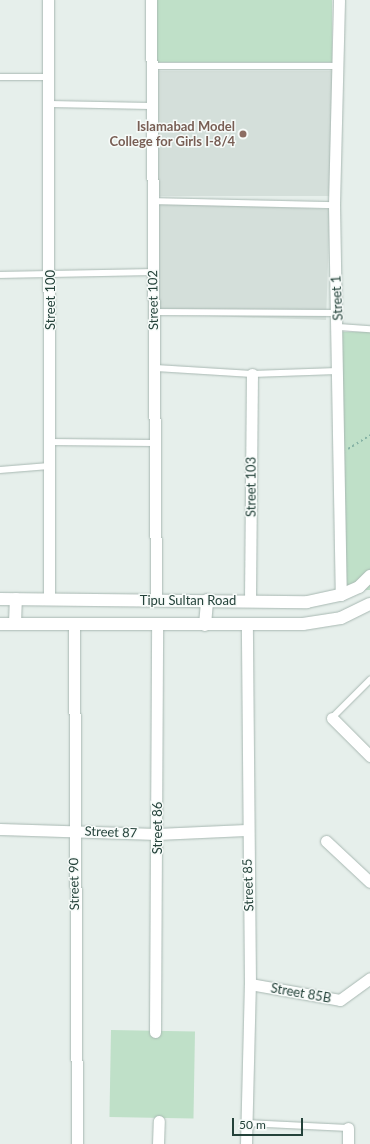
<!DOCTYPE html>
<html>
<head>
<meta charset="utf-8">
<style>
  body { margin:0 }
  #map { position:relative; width:370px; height:1144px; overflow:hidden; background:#e6efeb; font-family:Lato,sans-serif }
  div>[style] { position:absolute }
  .built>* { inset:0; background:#d4dfda; transform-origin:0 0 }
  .green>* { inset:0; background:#bfe0c8; transform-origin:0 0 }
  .path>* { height:1.5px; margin-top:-0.75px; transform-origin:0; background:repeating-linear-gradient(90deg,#86b3a5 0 2px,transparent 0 5px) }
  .roads { filter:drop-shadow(0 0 1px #a8b8b2) drop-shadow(0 0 1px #a8b8b2) }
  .service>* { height:5.5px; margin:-2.75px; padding:0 2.75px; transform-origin:2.75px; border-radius:2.75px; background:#fff }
  .minor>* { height:11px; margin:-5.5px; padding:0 5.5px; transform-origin:5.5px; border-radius:5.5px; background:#fff }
  .tertiary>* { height:12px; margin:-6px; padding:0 6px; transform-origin:6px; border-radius:6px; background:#fff }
  .dots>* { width:11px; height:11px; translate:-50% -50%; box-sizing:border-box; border:2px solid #f7fbf9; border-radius:50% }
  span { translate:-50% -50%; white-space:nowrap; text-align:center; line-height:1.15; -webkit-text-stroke:3px #f7fbf9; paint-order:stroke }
  .education-label { font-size:13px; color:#785e54; font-weight:700 }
  .right { translate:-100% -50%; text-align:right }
  .street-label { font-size:13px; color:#24423a }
  .scale { position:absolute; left:232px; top:1118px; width:71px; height:18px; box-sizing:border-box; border:2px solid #24423a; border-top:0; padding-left:5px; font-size:12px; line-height:14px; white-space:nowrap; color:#24423a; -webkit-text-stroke:3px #f7fbf9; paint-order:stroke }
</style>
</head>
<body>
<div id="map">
  <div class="built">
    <i style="left:154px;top:71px;width:179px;height:125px"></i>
    <i style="left:153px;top:203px;width:177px;height:111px;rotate:2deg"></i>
  </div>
  <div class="green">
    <i style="left:156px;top:0;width:176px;height:62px"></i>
    <i style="left:342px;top:332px;width:28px;height:258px"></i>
    <i style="left:111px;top:1030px;width:84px;height:87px;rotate:1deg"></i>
  </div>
  <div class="path">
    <i style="left:348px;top:449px;width:26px;rotate:-32deg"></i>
  </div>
  <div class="roads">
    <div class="service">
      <i style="left:151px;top:66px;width:186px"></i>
      <i style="left:0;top:77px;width:49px"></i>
      <i style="left:50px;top:104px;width:100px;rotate:1.1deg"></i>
      <i style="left:152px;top:201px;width:182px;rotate:1.3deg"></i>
      <i style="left:0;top:275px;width:152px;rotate:-1.1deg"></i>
      <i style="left:152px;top:312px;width:185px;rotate:0.3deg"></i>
      <i style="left:339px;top:327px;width:31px;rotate:4deg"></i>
      <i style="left:156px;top:368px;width:96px;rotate:3.6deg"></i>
      <i style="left:252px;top:374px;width:85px;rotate:-2deg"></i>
      <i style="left:49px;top:442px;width:104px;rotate:0.6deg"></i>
      <i style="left:0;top:470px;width:49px;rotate:-4.7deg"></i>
      <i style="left:332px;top:718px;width:54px;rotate:-45deg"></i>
      <i style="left:246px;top:1123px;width:102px;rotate:2.8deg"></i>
    </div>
    <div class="minor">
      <i style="left:48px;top:0;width:599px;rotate:89.9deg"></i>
      <i style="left:151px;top:0;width:599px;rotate:89.52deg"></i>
      <i style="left:339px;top:0;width:205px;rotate:91.4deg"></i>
      <i style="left:334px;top:205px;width:390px;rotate:89deg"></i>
      <i style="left:250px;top:600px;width:226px;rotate:-89.5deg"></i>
      <i style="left:74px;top:624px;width:520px;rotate:89.67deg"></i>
      <i style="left:332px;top:718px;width:54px;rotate:45deg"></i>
      <i style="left:0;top:829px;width:157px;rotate:1.8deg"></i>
      <i style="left:157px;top:834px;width:89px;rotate:-2.6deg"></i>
      <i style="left:326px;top:841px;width:60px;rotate:43deg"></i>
      <i style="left:250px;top:984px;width:91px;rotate:10.1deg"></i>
      <i style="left:340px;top:1000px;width:37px;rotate:-36deg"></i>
      <i style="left:155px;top:1032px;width:408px;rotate:-89.7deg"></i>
      <i style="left:348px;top:1128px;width:16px;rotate:90deg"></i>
      <i style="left:158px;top:1144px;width:23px;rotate:-88deg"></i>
      <i style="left:246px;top:1144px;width:160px;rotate:-88.6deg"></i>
      <i style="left:250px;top:984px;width:359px;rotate:-90.5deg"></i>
    </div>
    <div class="tertiary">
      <i style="left:0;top:599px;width:307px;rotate:0.6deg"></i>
      <i style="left:307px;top:602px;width:35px;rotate:-12deg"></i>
      <i style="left:341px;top:595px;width:20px;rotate:-24deg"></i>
      <i style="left:359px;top:587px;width:16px;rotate:-45deg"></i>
      <i style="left:0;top:624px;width:303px"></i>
      <i style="left:303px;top:624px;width:38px;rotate:-9deg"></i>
      <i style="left:341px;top:618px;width:32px;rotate:-26deg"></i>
      <i style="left:15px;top:624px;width:25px;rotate:-88deg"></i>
      <i style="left:205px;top:625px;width:25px;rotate:-85deg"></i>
    </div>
  </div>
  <div class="dots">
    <i style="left:243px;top:134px;background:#8d6e63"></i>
  </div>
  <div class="education-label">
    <span class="right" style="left:235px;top:134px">Islamabad Model<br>College for Girls I-8/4</span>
  </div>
  <div class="street-label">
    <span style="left:337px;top:298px;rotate:-93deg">Street 1</span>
    <span style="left:50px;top:300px;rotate:-90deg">Street 100</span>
    <span style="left:153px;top:300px;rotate:-91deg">Street 102</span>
    <span style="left:251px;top:487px;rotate:-90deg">Street 103</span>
    <span style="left:188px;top:600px">Tipu Sultan Road</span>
    <span style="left:157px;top:828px;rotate:-90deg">Street 86</span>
    <span style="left:111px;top:832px;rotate:2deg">Street 87</span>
    <span style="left:74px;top:884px;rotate:-91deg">Street 90</span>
    <span style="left:248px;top:885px;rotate:-92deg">Street 85</span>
    <span style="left:301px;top:993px;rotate:10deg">Street 85B</span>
  </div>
  <div class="scale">50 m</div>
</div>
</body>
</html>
